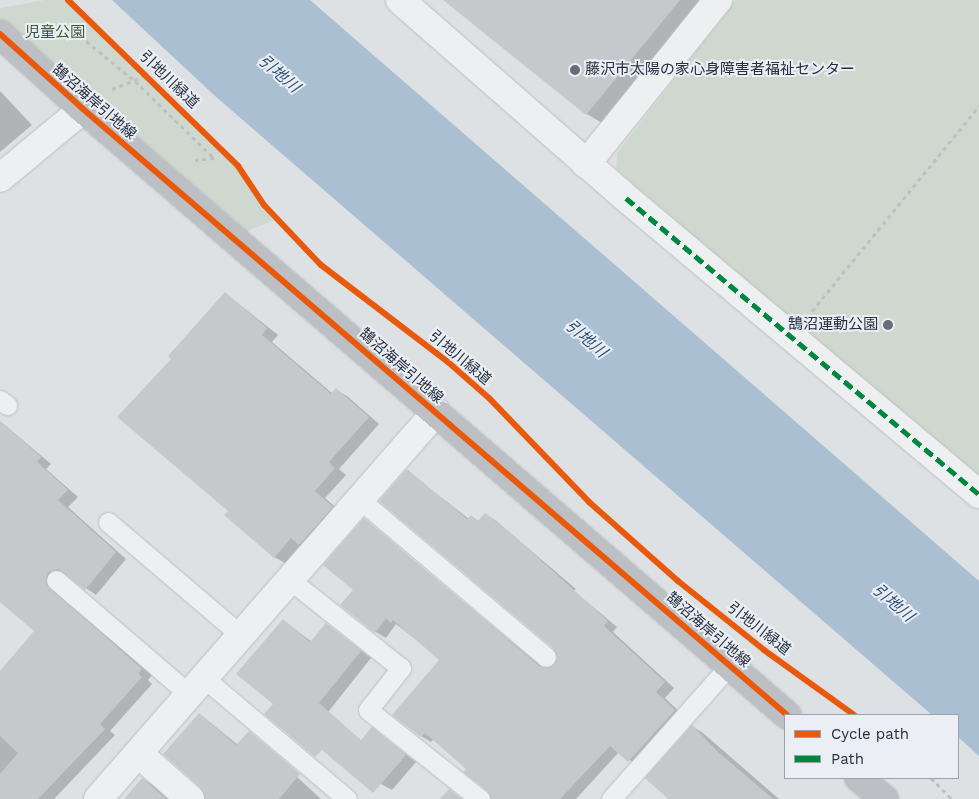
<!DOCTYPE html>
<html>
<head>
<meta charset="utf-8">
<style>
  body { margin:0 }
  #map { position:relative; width:979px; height:799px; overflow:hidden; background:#dee1e4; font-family:"Work Sans","Noto Sans JP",sans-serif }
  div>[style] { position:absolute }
  .green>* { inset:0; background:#cfd8ce }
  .water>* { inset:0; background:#aabfd2 }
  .shadow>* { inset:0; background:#0003 }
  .building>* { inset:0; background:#c6c9cc }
  .path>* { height:3px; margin-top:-1.5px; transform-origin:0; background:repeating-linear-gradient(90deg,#bcbfc3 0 4px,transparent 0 8px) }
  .roads { filter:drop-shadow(0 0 1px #bcbfc2) drop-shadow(0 0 1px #bcbfc2) }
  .lane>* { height:19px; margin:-9.5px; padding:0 9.5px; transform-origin:9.5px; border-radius:9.5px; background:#edeff1 }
  .street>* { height:28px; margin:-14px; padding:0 14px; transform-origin:14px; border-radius:14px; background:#edeff1 }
  .secondary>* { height:28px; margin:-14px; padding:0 14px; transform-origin:14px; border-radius:14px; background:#bcc0c4 }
  .quiet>* { height:5px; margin-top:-2.5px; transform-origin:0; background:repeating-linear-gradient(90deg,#00873e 0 10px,transparent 0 15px) }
  .cycleway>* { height:6px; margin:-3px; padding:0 3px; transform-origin:3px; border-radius:3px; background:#e8590c }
  .dots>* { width:14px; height:14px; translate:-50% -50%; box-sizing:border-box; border:2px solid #ebeff5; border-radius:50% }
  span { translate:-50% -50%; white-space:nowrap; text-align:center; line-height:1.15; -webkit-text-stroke:4px #ebeff5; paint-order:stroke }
  .park-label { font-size:15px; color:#3a5a31 }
  .poi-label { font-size:15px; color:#252f3e }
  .left { translate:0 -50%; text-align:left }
  .right { translate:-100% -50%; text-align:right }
  .street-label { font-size:15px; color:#252f3e }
  .water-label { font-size:16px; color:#2d4f74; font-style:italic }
  .legend { position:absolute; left:784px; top:714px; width:175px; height:65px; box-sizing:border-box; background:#ebeff5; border:1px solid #9ca2ac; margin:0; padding:6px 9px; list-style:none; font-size:15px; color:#252f3e }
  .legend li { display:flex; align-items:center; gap:10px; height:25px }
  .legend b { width:25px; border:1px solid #9ca2ac }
</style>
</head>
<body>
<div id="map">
  <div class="green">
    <i style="clip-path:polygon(44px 0,68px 0,227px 155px,277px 219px,232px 237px,0 28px,0 8px)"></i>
    <i style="clip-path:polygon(736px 0,979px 0,979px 482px,616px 169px,617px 153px)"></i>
  </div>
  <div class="water">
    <i style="clip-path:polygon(112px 0,310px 0,979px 581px,979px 756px,958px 737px,958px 715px,932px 715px,215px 96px)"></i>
  </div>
  <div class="shadow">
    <i style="clip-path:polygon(445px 0,709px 0,607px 126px,587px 114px)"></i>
    <i style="clip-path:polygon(0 91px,32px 125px,0 152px)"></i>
    <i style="clip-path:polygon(225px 293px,278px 335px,272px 342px,333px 394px,336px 390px,347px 396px,379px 424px,339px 469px,346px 475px,325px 498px,343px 514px,311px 550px,301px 545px,285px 563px,274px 557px,230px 511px,173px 358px)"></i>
    <i style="clip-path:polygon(0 421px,51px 464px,46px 469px,78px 497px,68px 507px,126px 559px,96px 595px,67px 575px,58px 578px,55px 590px,152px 675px,148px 680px,152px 684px,110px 731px,115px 735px,54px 799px,0 799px,0 680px,36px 631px,0 602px)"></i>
    <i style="clip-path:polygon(407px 471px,469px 519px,471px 517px,479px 521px,485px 514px,495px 520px,576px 589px,574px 591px,617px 627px,613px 632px,674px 688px,665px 698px,684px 716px,639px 767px,619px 752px,576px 799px,491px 799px,492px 795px,465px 771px,468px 768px,434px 739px,431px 742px,421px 736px,441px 659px,396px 624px,386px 638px,376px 632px,354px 590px,364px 520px,543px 668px,550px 669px,558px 660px,554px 648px)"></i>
    <i style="clip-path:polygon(283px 620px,312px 642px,326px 624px,371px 658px,317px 726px)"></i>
    <i style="clip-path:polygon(200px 714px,238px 745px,258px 741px,321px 799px,206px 799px)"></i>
    <i style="clip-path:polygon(692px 726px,703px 733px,779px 799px,669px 799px)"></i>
    <i style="clip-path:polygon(372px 729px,416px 762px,392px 790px,381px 784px)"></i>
    <i style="clip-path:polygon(143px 779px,154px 786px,169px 799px,126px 799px)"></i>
  </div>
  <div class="building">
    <i style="clip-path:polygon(443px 0,680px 0,586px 115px)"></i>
    <i style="clip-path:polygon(225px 292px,267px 328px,262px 335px,331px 394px,336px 388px,369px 417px,329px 462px,335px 468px,315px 491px,333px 507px,299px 545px,291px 538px,274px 558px,224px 515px,228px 511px,117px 417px,171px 359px,168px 356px)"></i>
    <i style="clip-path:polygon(0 421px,41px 457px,37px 462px,68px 490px,58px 500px,116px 552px,85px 590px,58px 569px,47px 573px,46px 584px,142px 669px,138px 673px,142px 677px,100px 724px,105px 729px,38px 799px,0 799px,0 774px,18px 753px,0 736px,0 671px,34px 631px,0 602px)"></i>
    <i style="clip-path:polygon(407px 469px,467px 519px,471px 515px,478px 521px,485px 513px,512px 534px,608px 621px,604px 626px,665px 682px,656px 692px,675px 710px,628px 762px,610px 746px,560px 799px,491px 799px,487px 790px,463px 772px,466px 769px,425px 733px,421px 737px,392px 715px,439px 660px,393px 620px,391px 623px,386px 618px,375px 633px,340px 605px,353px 590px,323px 565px,364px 518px,539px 666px,550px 667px,557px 659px,553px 648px,379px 501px)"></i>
    <i style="clip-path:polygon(283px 619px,310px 642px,326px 623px,361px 651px,319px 703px,361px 740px,372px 727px,406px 755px,373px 793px,322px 750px,315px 757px,264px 714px,273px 704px,236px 674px)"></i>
    <i style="clip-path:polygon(199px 713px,236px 745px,249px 731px,300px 774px,279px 799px,205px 799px,200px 787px,163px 754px)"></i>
    <i style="clip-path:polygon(692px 725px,717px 751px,773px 799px,668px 799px,645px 778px)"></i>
    <i style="clip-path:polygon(142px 778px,166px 799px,124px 799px)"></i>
    <i style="clip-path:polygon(449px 789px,462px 799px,440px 799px)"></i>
  </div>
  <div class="path">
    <i style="left:68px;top:0;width:238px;rotate:44.3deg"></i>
    <i style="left:238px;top:166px;width:47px;rotate:56.3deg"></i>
    <i style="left:264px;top:205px;width:83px;rotate:46.5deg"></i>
    <i style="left:321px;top:265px;width:160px;rotate:37.4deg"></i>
    <i style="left:448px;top:362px;width:56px;rotate:41.4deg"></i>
    <i style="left:490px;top:399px;width:117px;rotate:46deg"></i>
    <i style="left:52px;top:37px;width:23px;rotate:-15deg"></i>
    <i style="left:74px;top:31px;width:79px;rotate:39.3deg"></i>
    <i style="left:135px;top:81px;width:110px;rotate:44.3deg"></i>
    <i style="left:214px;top:158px;width:19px;rotate:174deg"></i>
    <i style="left:112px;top:89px;width:37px;rotate:-22deg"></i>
    <i style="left:812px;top:311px;width:264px;rotate:-50.8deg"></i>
    <i style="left:775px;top:658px;width:97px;rotate:35.8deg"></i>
    <i style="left:931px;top:778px;width:30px;rotate:45deg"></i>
  </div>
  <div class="roads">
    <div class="lane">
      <i style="left:0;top:400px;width:9px;rotate:36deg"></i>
      <i style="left:358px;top:498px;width:246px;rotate:40.2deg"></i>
      <i style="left:108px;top:522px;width:175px;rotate:40.4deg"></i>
      <i style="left:289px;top:579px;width:143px;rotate:38.5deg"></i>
      <i style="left:401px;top:668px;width:53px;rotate:128.2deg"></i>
      <i style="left:368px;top:710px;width:143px;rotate:38.5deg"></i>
      <i style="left:56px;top:580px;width:177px;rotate:40.6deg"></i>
      <i style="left:204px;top:678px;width:187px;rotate:40.2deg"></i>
      <i style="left:611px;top:799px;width:179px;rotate:-48.4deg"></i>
    </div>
    <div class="street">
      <i style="left:400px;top:0;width:291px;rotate:41.2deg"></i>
      <i style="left:619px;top:192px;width:470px;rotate:40deg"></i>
      <i style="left:586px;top:164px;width:211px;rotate:-51.2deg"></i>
      <i style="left:0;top:178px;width:108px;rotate:-39.7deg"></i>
      <i style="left:139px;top:754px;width:68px;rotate:41.4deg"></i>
      <i style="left:98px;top:799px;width:514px;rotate:-48.87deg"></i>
    </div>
    <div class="secondary">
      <i style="left:0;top:34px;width:112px;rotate:42.1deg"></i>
      <i style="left:83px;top:109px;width:929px;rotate:40.72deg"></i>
      <i style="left:859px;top:778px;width:33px;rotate:40deg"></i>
    </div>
  </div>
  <div class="quiet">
    <i style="left:626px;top:198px;width:461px;rotate:40deg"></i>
  </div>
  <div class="cycleway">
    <i style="left:68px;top:0;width:238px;rotate:44.3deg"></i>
    <i style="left:238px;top:166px;width:47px;rotate:56.3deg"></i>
    <i style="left:264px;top:205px;width:83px;rotate:46.5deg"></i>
    <i style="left:321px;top:265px;width:160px;rotate:37.4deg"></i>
    <i style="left:448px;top:362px;width:56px;rotate:41.4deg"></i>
    <i style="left:490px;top:399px;width:143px;rotate:46.1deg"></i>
    <i style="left:589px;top:502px;width:119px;rotate:41.6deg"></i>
    <i style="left:678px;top:581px;width:110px;rotate:38.7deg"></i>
    <i style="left:764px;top:650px;width:111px;rotate:35.8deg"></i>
    <i style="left:0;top:34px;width:112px;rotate:42.1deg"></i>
    <i style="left:83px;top:109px;width:929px;rotate:40.72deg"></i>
  </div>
  <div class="dots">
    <i style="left:575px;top:70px;background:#666d78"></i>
    <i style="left:888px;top:325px;background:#666d78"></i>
  </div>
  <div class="park-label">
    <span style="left:55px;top:33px">児童公園</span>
  </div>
  <div class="poi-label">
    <span class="left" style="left:585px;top:70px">藤沢市太陽の家心身障害者福祉センター</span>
    <span class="right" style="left:878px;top:325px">鵠沼運動公園</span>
  </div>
  <div class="street-label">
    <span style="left:169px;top:80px;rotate:44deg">引地川緑道</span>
    <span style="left:94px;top:102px;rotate:41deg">鵠沼海岸引地線</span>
    <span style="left:460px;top:358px;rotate:40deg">引地川緑道</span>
    <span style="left:401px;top:366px;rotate:41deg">鵠沼海岸引地線</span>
    <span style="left:759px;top:629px;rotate:38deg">引地川緑道</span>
    <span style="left:708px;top:630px;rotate:41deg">鵠沼海岸引地線</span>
  </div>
  <div class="water-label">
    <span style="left:279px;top:74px;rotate:41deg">引地川</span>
    <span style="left:586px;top:339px;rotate:41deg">引地川</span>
    <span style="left:893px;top:603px;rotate:41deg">引地川</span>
  </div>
  <ul class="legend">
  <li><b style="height:6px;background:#e8590c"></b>Cycle path</li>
  <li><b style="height:6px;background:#00873e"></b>Path</li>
  </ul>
</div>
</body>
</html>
